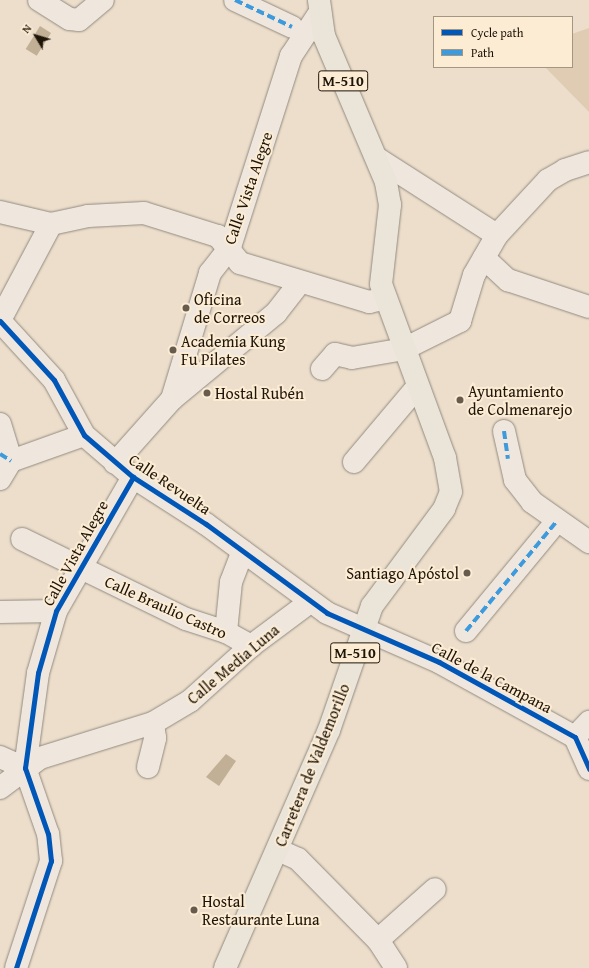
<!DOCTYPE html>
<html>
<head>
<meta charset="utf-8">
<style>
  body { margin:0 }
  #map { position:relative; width:589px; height:968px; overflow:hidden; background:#ecdecb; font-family:"Gentium Book Plus",serif }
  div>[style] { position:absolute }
  .green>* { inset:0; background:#dfccb2 }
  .water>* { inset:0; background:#c1b096; transform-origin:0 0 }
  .roads { filter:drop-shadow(0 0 1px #938a7f) drop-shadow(0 0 1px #938a7f) }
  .minor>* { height:22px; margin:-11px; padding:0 11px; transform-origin:11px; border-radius:11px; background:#efe7de }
  .major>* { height:22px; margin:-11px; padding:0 11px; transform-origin:11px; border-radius:11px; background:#ebe4d9 }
  .quiet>* { height:4px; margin-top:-2px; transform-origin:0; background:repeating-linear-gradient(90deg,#3c9add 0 8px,transparent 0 12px) }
  .cycleway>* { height:5px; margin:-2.5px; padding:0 2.5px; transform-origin:2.5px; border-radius:2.5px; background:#0057b8 }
  .dots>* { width:11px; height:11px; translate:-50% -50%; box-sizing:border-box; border:2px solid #fcecd4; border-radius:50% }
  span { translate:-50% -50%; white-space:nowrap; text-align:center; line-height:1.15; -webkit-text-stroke:4px #fcecd4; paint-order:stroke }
  .shield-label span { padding:1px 3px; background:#fcecd4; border:1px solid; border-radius:3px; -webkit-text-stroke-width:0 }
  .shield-label { font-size:15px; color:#1e1509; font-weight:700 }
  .street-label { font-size:16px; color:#1e1509 }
  .poi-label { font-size:16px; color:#1e1509 }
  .left { translate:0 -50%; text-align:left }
  .right { translate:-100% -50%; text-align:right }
  .legend { position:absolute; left:433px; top:16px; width:140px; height:52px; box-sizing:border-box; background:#fcecd4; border:1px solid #a39683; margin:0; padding:5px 7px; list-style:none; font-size:12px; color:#1e1509 }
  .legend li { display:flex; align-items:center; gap:8px; height:20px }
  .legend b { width:20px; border:1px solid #a39683 }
  .north { position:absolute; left:16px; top:16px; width:40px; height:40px; -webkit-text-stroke:3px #fcecd4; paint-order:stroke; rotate:308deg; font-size:11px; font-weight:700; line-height:16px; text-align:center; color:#1e1509 }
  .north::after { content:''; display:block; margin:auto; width:14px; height:18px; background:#1e1509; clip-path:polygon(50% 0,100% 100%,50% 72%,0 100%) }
</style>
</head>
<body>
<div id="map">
  <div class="green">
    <i style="clip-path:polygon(589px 28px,589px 112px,545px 67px,572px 67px,572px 34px)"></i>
  </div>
  <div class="water">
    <i style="left:40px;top:26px;width:13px;height:27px;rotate:32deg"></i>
    <i style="clip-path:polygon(226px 754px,236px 761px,219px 786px,206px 777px)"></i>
  </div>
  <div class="roads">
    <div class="minor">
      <i style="left:39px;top:0;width:36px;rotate:32deg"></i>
      <i style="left:70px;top:19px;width:9px;rotate:6deg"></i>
      <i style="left:79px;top:20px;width:31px;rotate:-40deg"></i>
      <i style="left:235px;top:0;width:63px;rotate:25.3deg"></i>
      <i style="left:378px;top:159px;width:141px;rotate:32.6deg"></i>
      <i style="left:0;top:212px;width:52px;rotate:13.2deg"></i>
      <i style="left:51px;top:224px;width:38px;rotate:-12deg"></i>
      <i style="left:88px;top:216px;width:56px;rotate:-3.1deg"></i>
      <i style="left:144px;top:213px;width:77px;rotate:17.3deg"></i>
      <i style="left:218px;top:236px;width:35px;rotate:51deg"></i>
      <i style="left:240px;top:263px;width:135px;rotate:16.8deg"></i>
      <i style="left:369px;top:302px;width:17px;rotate:-13deg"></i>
      <i style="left:484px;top:258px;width:33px;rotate:43deg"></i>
      <i style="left:508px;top:280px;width:85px;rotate:18.4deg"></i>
      <i style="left:0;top:320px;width:109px;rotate:-62deg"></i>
      <i style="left:0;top:321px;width:80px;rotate:47.5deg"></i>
      <i style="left:54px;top:380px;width:63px;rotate:61.4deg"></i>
      <i style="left:84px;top:435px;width:65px;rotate:40.6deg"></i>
      <i style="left:133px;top:477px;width:87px;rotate:32.8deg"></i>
      <i style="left:206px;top:524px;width:150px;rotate:36.3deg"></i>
      <i style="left:327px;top:613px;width:122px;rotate:23.6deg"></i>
      <i style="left:439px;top:662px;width:155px;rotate:28.9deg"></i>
      <i style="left:575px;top:737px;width:35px;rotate:66deg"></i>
      <i style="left:322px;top:369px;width:20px;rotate:-49deg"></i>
      <i style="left:335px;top:354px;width:17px;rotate:13deg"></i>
      <i style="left:352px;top:358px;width:53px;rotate:-9.8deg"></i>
      <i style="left:404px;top:349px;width:63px;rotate:-26.6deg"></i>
      <i style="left:460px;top:321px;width:48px;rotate:-73.1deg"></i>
      <i style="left:474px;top:275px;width:46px;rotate:-60.1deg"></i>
      <i style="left:497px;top:235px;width:75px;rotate:-47.2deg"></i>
      <i style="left:548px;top:180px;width:20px;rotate:-30deg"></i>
      <i style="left:565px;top:170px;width:25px;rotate:-18deg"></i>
      <i style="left:172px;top:399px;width:135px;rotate:-39.6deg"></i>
      <i style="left:276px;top:313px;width:39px;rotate:-52deg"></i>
      <i style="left:0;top:424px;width:39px;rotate:73deg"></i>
      <i style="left:504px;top:431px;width:50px;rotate:77.3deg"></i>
      <i style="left:515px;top:480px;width:28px;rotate:52deg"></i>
      <i style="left:532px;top:502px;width:70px;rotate:35.1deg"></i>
      <i style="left:354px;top:462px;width:99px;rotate:-49.9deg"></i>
      <i style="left:115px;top:463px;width:86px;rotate:-48.3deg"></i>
      <i style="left:172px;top:399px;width:132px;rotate:-73.2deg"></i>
      <i style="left:210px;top:273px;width:33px;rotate:-52deg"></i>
      <i style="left:230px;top:247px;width:201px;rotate:-72.3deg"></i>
      <i style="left:291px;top:56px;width:53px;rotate:-56.6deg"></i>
      <i style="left:0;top:479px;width:21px;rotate:-59deg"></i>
      <i style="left:11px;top:461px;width:77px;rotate:-19.6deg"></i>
      <i style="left:22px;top:539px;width:182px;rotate:26deg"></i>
      <i style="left:186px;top:619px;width:42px;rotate:18deg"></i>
      <i style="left:226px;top:632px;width:29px;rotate:29deg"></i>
      <i style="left:0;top:612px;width:56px;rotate:-1deg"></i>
      <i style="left:466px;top:631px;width:143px;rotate:-50.4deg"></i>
      <i style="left:226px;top:632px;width:50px;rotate:-84.3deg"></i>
      <i style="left:231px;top:582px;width:33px;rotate:-69deg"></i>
      <i style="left:575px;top:737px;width:21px;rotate:-47deg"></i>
      <i style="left:0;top:757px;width:27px;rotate:24deg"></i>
      <i style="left:148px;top:767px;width:30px;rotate:-76deg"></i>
      <i style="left:155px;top:738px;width:15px;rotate:-98deg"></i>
      <i style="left:0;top:788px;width:50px;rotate:-36.9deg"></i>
      <i style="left:40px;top:758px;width:118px;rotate:-17.2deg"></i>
      <i style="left:153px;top:723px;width:43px;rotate:-30.7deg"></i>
      <i style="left:190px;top:701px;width:82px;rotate:-42deg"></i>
      <i style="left:251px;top:646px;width:74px;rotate:-36.7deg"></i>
      <i style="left:278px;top:850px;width:22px;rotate:24deg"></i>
      <i style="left:298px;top:859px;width:114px;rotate:45.4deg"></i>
      <i style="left:378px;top:940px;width:33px;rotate:57deg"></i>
      <i style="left:378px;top:940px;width:76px;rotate:-41.8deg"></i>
      <i style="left:16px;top:968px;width:113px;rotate:-71.9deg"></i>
      <i style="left:51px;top:861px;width:27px;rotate:-96deg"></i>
      <i style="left:48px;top:834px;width:70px;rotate:-109.2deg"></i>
      <i style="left:25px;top:768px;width:96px;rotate:-82.2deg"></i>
      <i style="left:38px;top:673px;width:65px;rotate:-73.8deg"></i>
      <i style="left:56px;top:611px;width:155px;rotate:-60.1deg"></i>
    </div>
    <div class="major">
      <i style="left:225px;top:968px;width:260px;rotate:-66.4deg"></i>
      <i style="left:329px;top:730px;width:131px;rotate:-70.9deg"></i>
      <i style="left:372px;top:606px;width:121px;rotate:-53.4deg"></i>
      <i style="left:444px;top:509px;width:18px;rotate:-68deg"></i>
      <i style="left:451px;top:492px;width:35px;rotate:-100deg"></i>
      <i style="left:445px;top:458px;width:185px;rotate:-110.2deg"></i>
      <i style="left:381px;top:284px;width:80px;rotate:-83.5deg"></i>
      <i style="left:390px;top:205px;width:23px;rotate:-100deg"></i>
      <i style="left:386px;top:182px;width:159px;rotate:-113deg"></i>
      <i style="left:324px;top:36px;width:36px;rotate:-98deg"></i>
    </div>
  </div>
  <div class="quiet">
    <i style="left:235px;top:0;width:63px;rotate:25.3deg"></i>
    <i style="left:504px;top:431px;width:28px;rotate:82deg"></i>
    <i style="left:0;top:454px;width:13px;rotate:32deg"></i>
    <i style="left:466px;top:631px;width:143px;rotate:-50.4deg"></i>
  </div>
  <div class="cycleway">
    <i style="left:0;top:321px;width:80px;rotate:47.5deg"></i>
    <i style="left:54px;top:380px;width:63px;rotate:61.4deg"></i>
    <i style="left:84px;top:435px;width:65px;rotate:40.6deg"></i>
    <i style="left:133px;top:477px;width:87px;rotate:32.8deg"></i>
    <i style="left:206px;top:524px;width:150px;rotate:36.3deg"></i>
    <i style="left:327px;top:613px;width:122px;rotate:23.6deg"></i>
    <i style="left:439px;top:662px;width:155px;rotate:28.9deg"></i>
    <i style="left:575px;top:737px;width:35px;rotate:66deg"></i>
    <i style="left:16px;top:968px;width:113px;rotate:-71.9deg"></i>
    <i style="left:51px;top:861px;width:27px;rotate:-96deg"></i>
    <i style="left:48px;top:834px;width:70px;rotate:-109.2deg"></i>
    <i style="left:25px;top:768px;width:96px;rotate:-82.2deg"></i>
    <i style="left:38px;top:673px;width:65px;rotate:-73.8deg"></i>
    <i style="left:56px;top:611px;width:155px;rotate:-60.1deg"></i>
  </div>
  <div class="dots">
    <i style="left:186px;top:308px;background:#665b4d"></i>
    <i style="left:173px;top:350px;background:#665b4d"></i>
    <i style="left:207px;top:393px;background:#665b4d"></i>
    <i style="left:460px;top:400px;background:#665b4d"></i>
    <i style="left:467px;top:573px;background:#665b4d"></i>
    <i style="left:194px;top:910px;background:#665b4d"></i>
  </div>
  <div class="shield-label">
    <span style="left:343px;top:81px">M-510</span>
    <span style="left:355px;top:653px">M-510</span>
  </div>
  <div class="street-label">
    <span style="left:248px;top:188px;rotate:-71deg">Calle Vista Alegre</span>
    <span style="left:170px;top:484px;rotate:34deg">Calle Revuelta</span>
    <span style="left:75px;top:553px;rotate:-61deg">Calle Vista Alegre</span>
    <span style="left:166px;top:607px;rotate:24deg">Calle Braulio Castro</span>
    <span style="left:233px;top:664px;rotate:-40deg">Calle Media Luna</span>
    <span style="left:492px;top:677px;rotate:28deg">Calle de la Campana</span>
    <span style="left:312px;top:765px;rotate:-68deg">Carretera de Valdemorillo</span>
  </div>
  <div class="poi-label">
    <span class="left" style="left:194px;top:308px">Oficina<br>de Correos</span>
    <span class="left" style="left:181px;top:350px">Academia Kung<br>Fu Pilates</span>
    <span class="left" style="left:468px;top:400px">Ayuntamiento<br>de Colmenarejo</span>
    <span class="left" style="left:215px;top:393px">Hostal Rubén</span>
    <span class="right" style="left:459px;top:573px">Santiago Apóstol</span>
    <span class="left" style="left:202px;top:910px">Hostal<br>Restaurante Luna</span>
  </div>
  <ul class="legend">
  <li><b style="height:5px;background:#0057b8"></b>Cycle path</li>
  <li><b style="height:5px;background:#3c9add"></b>Path</li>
  </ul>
  <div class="north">N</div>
</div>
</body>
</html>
